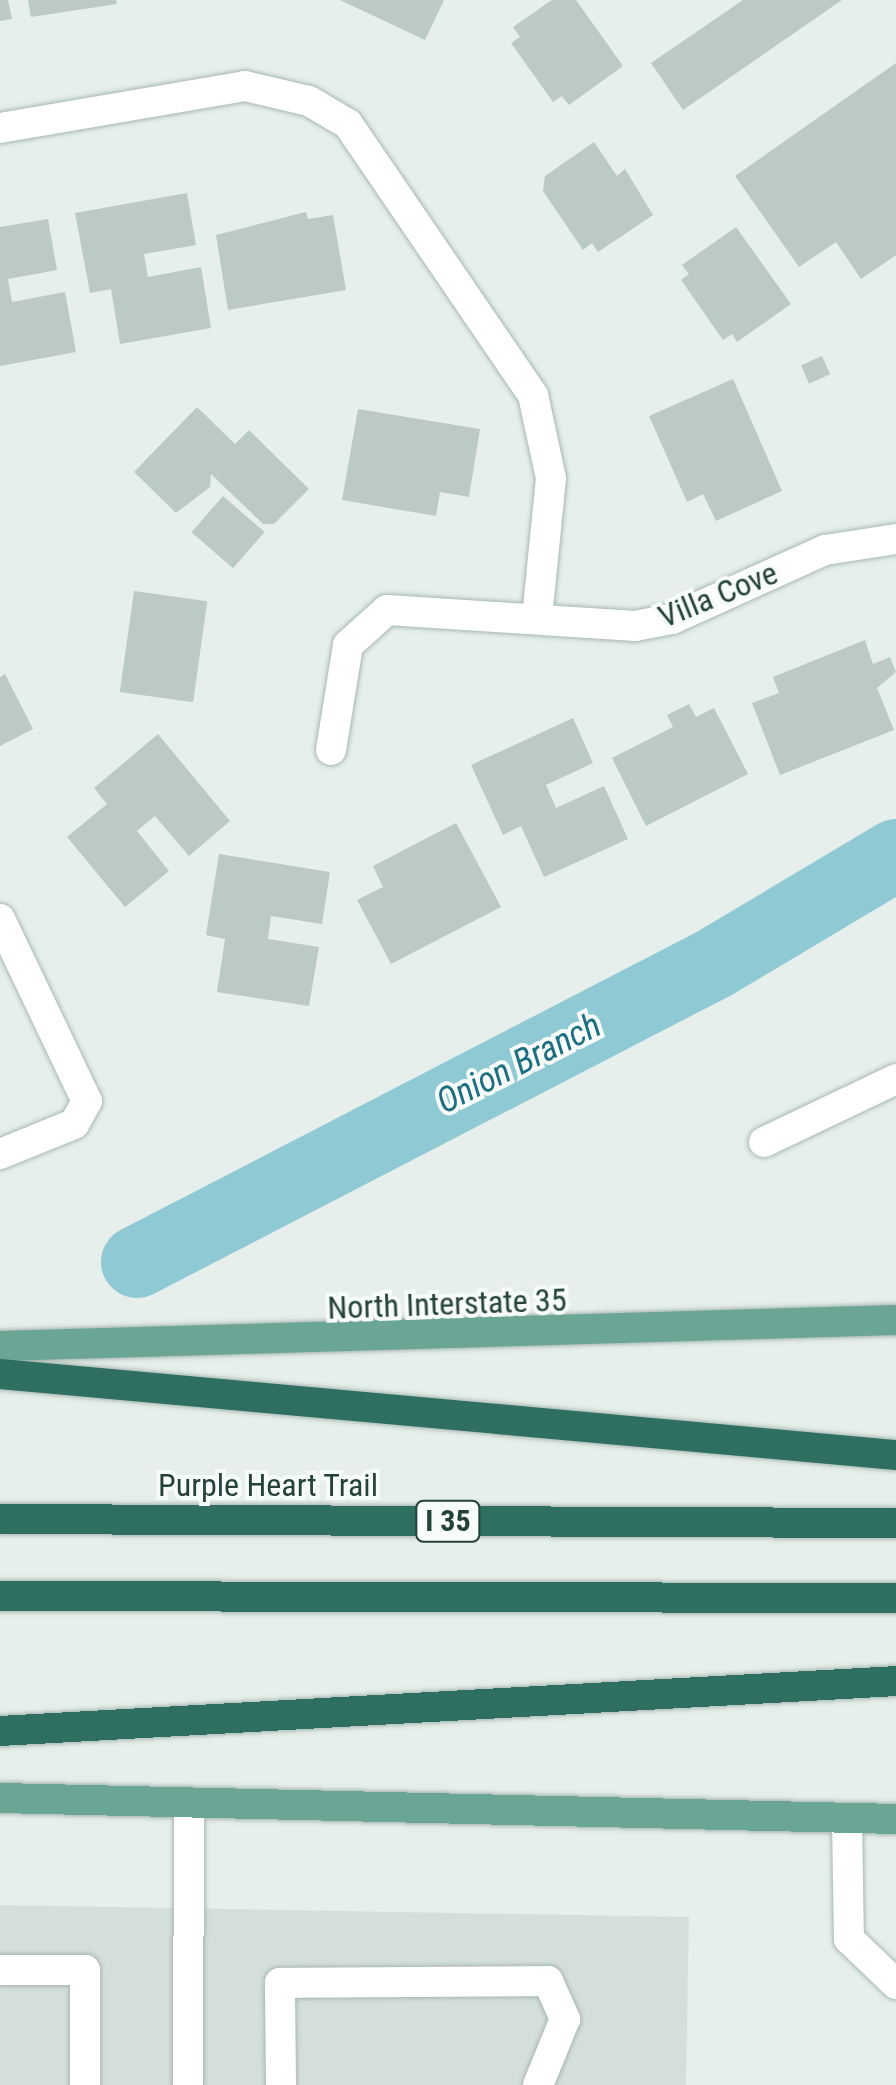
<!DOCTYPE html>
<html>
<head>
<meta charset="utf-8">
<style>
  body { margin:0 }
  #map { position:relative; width:896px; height:2085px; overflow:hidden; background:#e6efeb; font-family:"Roboto Condensed",sans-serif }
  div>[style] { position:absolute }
  .built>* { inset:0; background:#d4dfda; transform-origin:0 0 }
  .river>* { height:72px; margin:-36px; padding:0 36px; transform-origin:36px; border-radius:36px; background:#8ec9d4 }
  .building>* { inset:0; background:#bbcac4; transform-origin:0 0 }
  .roads { filter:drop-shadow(0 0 2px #a8b8b2) drop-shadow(0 0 2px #a8b8b2) }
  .minor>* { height:30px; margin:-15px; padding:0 15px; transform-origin:15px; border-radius:15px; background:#fff }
  .major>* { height:30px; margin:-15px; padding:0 15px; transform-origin:15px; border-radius:15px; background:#6aa596 }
  .highway>* { height:30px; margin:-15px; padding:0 15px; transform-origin:15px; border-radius:15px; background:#2f6f62 }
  span { translate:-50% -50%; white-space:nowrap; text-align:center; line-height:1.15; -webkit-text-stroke:8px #f7fbf9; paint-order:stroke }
  .shield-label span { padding:2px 8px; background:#f7fbf9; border:2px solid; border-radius:8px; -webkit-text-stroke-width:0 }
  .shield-label { font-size:30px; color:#24423a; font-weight:700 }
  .street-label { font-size:32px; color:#24423a }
  .water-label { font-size:35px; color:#1c6f80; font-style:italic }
</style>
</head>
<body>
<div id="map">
  <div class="built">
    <i style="left:0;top:1905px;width:689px;height:180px;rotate:1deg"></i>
  </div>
  <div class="river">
    <i style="left:137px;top:1262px;width:651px;rotate:-27.35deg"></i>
    <i style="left:715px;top:963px;width:211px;rotate:-30.8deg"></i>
  </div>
  <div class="building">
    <i style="clip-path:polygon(0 0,8px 0,12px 19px,0 21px)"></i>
    <i style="clip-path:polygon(28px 0,116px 0,117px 4px,31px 17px)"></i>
    <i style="clip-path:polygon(340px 0,444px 0,425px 40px)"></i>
    <i style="clip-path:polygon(552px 0,576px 0,623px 66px,569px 105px,562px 96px,553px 102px,511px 43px,520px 37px,513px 27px)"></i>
    <i style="clip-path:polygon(743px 0,842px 0,683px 110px,651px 63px)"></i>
    <i style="clip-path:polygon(896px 63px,896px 255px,861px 279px,836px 242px,799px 267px,735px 176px)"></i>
    <i style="clip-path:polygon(594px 142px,617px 176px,625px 169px,653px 215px,598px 252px,592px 243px,583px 250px,543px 191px,545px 176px)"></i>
    <i style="clip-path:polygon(187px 193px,196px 245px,144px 254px,148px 277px,201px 267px,211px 328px,120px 344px,111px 289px,90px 293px,75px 213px)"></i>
    <i style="clip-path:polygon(306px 212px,308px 219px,333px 215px,346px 290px,228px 310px,216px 235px)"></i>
    <i style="clip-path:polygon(48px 219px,57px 270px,8px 279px,12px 302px,65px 292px,76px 352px,0 366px,0 227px)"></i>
    <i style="clip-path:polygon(736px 227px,791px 304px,737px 342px,732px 334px,723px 340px,681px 280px,689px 274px,682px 265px)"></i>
    <i style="left:822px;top:356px;width:20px;height:23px;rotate:66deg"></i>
    <i style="clip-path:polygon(733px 379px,782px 491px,716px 521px,703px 494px,687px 502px,649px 416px)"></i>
    <i style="clip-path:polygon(197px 407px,235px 444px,249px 430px,309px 489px,274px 524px,263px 524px,211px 474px,210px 487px,176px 513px,134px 472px)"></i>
    <i style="clip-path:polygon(358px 409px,480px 429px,469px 497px,440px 492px,436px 516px,342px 500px)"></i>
    <i style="left:223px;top:496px;width:55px;height:48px;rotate:41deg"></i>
    <i style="left:134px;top:591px;width:74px;height:102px;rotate:8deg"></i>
    <i style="clip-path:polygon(865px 640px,873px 664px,890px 657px,896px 672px,877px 688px,894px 730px,780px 775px,752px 703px,779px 693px,773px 677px)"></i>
    <i style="clip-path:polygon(5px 674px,33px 729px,0 746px,0 677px)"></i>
    <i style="clip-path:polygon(689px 704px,696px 717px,714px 708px,748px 774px,646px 826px,612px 758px,673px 727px,667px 715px)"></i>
    <i style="clip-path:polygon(573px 718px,593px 763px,546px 785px,556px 808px,604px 786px,628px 839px,544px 877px,521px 826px,503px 835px,471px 765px)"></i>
    <i style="clip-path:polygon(158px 734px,230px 821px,189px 856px,155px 816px,137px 831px,169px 871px,125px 907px,67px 837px,107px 804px,94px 788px)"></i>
    <i style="clip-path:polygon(456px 823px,501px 907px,391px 964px,357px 900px,383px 887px,373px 866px)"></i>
    <i style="clip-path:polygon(219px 854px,330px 872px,322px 924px,271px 916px,268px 939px,319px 947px,309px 1006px,217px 992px,225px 939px,206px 935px)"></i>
  </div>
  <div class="roads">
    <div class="minor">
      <i style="left:0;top:128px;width:249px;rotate:-9.7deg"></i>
      <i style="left:245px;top:86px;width:66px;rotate:13.2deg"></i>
      <i style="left:309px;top:101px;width:45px;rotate:30.5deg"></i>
      <i style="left:348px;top:124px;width:328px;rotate:55.7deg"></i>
      <i style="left:533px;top:395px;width:85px;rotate:77.8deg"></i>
      <i style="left:551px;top:478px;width:141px;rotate:95.7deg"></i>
      <i style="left:331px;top:750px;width:106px;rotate:-80.8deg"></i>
      <i style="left:348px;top:645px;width:52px;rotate:-41.9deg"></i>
      <i style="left:387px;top:610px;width:249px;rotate:3.7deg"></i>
      <i style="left:635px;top:626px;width:38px;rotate:-11deg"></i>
      <i style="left:672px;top:619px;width:168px;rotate:-24.3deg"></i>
      <i style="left:825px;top:550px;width:72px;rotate:-8.8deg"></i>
      <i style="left:0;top:919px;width:202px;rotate:64.5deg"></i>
      <i style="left:87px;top:1101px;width:26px;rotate:119deg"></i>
      <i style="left:74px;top:1124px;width:80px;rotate:157.9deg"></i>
      <i style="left:764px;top:1142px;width:146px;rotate:-25.5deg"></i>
      <i style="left:847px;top:1818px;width:121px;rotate:89.1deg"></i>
      <i style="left:849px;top:1939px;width:65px;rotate:43.8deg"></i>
      <i style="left:0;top:1970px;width:85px"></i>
      <i style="left:85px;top:1970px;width:115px;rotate:90deg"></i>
      <i style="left:188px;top:2085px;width:279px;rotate:-89.8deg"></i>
      <i style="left:281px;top:2085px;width:102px;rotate:-90.6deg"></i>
      <i style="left:280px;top:1983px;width:268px;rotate:-0.4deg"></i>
      <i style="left:548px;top:1981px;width:42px;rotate:65.9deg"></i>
      <i style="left:565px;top:2019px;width:71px;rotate:112.2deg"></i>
    </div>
    <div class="major">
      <i style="left:0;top:1346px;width:896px;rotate:-1.66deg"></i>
      <i style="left:0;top:1798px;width:896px;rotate:1.34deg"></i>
    </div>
    <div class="highway">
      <i style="left:0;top:1374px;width:900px;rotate:5.17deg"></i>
      <i style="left:0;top:1519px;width:896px;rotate:0.26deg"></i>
      <i style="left:0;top:1596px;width:896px;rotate:0.13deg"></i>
      <i style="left:0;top:1731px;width:897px;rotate:-3.19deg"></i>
    </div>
  </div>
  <div class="shield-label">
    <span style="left:448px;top:1521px">I 35</span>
  </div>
  <div class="street-label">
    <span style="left:718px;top:595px;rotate:-22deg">Villa Cove</span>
    <span style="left:447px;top:1304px;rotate:-2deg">North Interstate 35</span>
    <span style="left:268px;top:1485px">Purple Heart Trail</span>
  </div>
  <div class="water-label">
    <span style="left:519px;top:1064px;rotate:-27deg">Onion Branch</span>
  </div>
</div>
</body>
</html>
